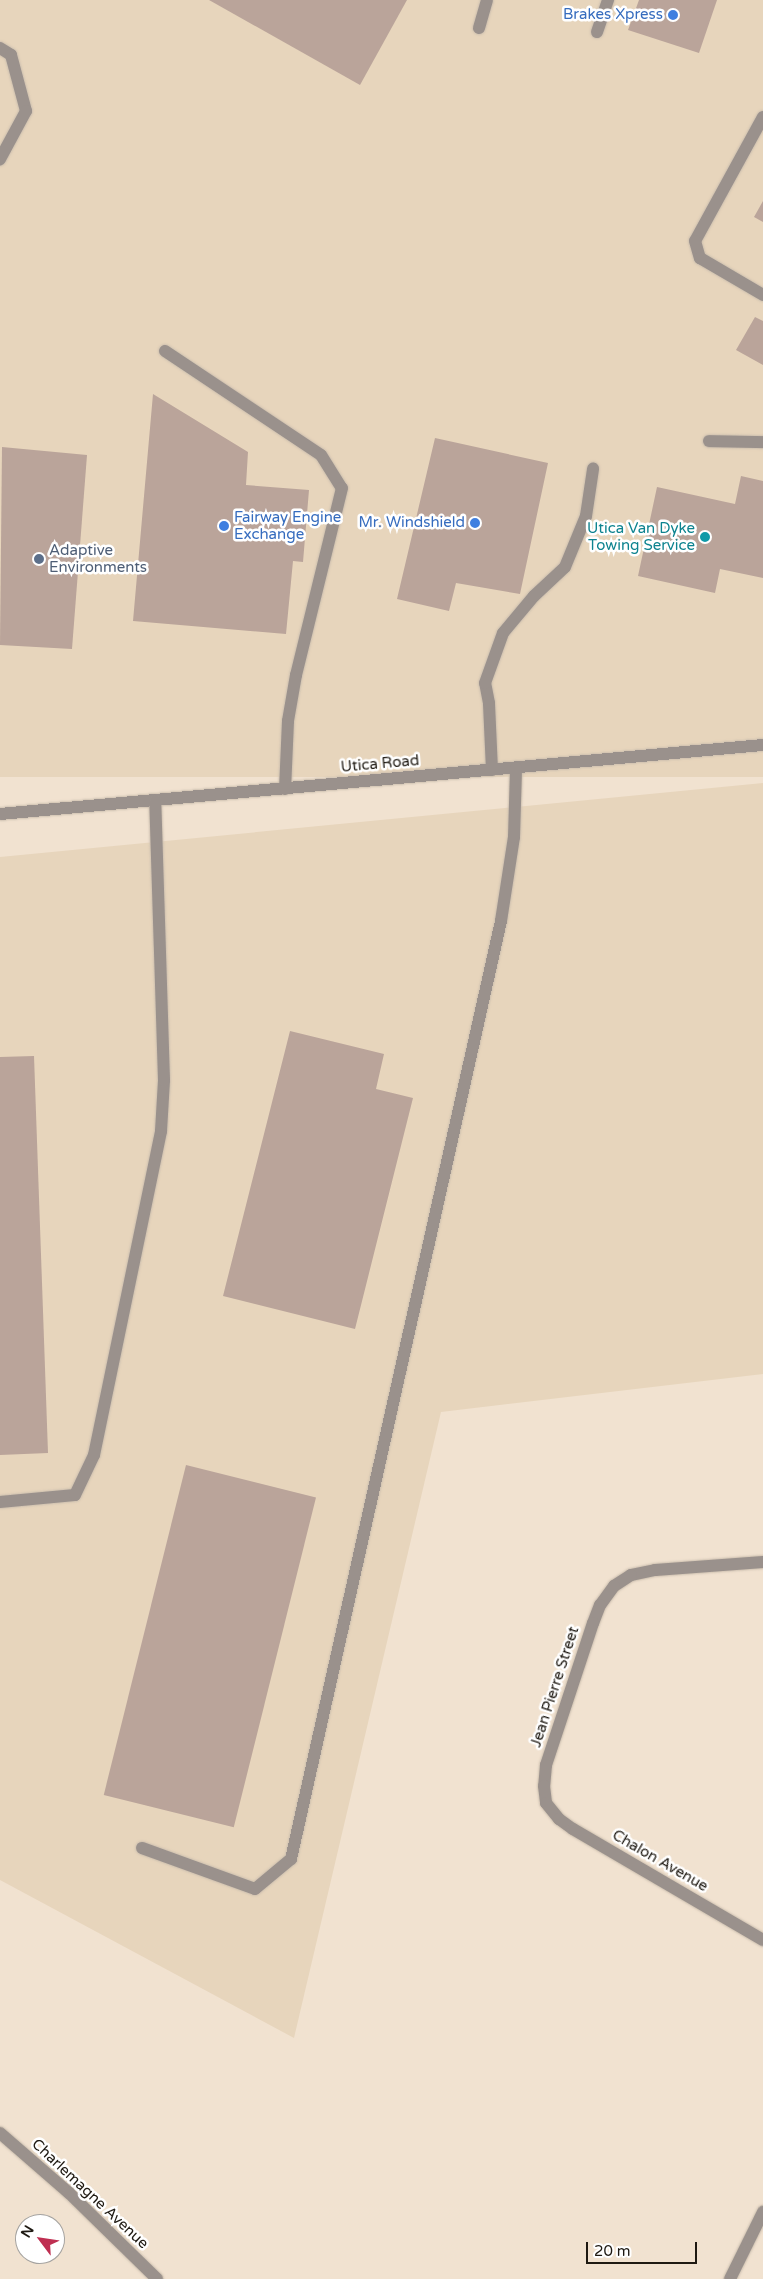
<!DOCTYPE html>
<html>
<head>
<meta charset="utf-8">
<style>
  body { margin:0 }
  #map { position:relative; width:763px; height:2279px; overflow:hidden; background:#f1e2d0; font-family:"Varela Round",sans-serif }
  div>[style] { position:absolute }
  .built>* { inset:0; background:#e7d5bc; transform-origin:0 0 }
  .building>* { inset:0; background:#baa49a; transform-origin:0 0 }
  .roads { filter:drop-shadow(0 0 1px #cbbeae) drop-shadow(0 0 1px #cbbeae) }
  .minor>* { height:12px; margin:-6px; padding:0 6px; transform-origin:6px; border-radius:6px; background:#9a918c }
  .dots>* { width:14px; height:14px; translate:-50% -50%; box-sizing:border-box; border:2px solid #fff; border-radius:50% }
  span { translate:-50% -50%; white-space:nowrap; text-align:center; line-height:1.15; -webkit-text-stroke:5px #fff; paint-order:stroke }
  .shop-label { font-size:15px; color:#366cbe }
  .right { translate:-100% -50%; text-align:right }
  .left { translate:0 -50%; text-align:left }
  .culture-label { font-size:15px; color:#0d838f }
  .service-label { font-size:15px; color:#4e5e75 }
  .street-label { font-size:15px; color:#1e1912 }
  .north { position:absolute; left:15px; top:2214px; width:50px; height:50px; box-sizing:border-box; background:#fff; border:1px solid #a5a3a0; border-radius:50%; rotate:301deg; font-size:14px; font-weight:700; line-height:20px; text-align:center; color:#1e1912 }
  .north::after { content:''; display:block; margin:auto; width:18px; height:22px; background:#bf2f51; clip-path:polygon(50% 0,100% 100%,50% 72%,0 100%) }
  .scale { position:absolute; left:586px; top:2242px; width:111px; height:22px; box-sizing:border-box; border:2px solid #1e1912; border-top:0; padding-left:6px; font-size:15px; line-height:18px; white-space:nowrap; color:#1e1912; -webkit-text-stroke:4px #fff; paint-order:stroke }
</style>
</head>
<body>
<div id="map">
  <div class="built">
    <i style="left:0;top:0;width:763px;height:777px"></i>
    <i style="clip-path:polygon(763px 783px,763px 1374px,441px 1412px,294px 2038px,0 1880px,0 857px)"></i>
  </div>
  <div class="building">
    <i style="clip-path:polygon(209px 0,407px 0,360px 85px)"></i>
    <i style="clip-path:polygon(639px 0,717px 0,699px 53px,628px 30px)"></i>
    <i style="clip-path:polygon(763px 201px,763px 222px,754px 217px)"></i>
    <i style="clip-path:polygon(755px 317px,763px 321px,763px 365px,736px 350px)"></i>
    <i style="clip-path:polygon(153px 394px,248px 452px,246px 485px,309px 490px,303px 562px,293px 561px,286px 634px,133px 621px)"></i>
    <i style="clip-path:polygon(435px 438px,548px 463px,520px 594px,456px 583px,449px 611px,397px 599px)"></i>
    <i style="clip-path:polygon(2px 447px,87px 455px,72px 649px,0 645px)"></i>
    <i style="clip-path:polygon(741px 476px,763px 481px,763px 578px,720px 569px,715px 593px,638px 576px,657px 487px,735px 504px)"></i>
    <i style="clip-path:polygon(290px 1031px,384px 1054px,376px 1089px,413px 1098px,355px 1329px,223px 1296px)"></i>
    <i style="clip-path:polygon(34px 1056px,48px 1453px,0 1455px,0 1057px)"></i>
    <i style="left:186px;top:1465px;width:134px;height:340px;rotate:14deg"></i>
  </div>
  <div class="roads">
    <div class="minor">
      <i style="left:479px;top:28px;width:29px;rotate:-74deg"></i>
      <i style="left:597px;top:32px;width:34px;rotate:-71deg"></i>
      <i style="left:0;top:48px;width:13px;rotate:32deg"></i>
      <i style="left:11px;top:55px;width:58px;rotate:75deg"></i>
      <i style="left:26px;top:111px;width:55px;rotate:118.4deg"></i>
      <i style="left:763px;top:117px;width:141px;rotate:118.7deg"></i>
      <i style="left:695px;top:241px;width:18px;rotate:74deg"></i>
      <i style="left:700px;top:258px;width:73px;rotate:30.4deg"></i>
      <i style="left:165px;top:351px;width:187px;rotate:33.7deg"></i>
      <i style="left:321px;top:455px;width:39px;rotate:58deg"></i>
      <i style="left:342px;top:488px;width:193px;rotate:103.8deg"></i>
      <i style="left:296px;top:675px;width:47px;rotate:99.9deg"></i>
      <i style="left:288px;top:721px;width:68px;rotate:92.5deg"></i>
      <i style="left:709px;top:441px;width:54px;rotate:1.1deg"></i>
      <i style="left:492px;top:770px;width:67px;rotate:-92.6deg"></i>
      <i style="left:489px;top:703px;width:20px;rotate:-101deg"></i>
      <i style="left:485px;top:683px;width:53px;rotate:-70.2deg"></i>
      <i style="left:503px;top:633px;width:48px;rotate:-50deg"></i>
      <i style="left:534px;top:596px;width:42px;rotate:-43.1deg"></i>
      <i style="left:565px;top:567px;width:55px;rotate:-67.6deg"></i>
      <i style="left:586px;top:516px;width:48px;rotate:-81.5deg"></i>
      <i style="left:0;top:814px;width:766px;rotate:-5.17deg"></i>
      <i style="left:0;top:1502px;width:75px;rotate:-5.3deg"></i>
      <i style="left:75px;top:1495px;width:44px;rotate:-64.6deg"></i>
      <i style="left:94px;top:1455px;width:331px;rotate:-78.3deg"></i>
      <i style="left:161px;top:1131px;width:51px;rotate:-86.6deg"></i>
      <i style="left:164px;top:1080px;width:280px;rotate:-91.8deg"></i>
      <i style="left:763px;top:1562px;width:108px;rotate:175.8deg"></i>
      <i style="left:655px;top:1570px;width:25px;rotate:168deg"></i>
      <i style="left:631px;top:1575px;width:20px;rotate:147deg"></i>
      <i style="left:614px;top:1586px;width:24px;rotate:126deg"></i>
      <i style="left:600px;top:1605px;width:19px;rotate:111deg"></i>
      <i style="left:593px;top:1623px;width:150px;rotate:108.3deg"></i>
      <i style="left:546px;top:1765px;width:21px;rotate:95deg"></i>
      <i style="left:544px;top:1786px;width:17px;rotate:83deg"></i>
      <i style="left:546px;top:1803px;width:21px;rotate:51deg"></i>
      <i style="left:559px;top:1819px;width:17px;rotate:36deg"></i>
      <i style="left:573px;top:1829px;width:220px;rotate:30.3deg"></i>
      <i style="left:142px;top:1848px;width:120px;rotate:19.9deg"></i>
      <i style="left:255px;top:1889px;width:47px;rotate:-39.8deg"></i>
      <i style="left:291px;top:1859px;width:961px;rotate:-77.38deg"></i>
      <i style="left:501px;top:921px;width:85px;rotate:-81.2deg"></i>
      <i style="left:514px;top:837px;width:69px;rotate:-88.3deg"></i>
      <i style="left:0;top:2133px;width:91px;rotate:41deg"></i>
      <i style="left:69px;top:2193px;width:123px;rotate:44.3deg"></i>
      <i style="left:730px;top:2279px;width:75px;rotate:-63.8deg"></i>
    </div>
  </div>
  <div class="dots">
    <i style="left:673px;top:15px;background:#3f7fe0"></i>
    <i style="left:475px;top:523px;background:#3f7fe0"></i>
    <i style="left:224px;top:526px;background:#3f7fe0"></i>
    <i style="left:705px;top:537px;background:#0f9aa8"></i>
    <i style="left:39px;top:559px;background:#5c6f8a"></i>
  </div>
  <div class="shop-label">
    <span class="right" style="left:663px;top:15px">Brakes Xpress</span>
    <span class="left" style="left:234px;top:526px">Fairway Engine<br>Exchange</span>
    <span class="right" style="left:465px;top:523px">Mr. Windshield</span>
  </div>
  <div class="culture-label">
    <span class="right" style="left:695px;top:537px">Utica Van Dyke<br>Towing Service</span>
  </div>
  <div class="service-label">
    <span class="left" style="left:49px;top:559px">Adaptive<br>Environments</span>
  </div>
  <div class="street-label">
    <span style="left:380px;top:764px;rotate:-5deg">Utica Road</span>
    <span style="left:555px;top:1687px;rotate:-72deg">Jean Pierre Street</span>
    <span style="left:660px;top:1861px;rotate:30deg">Chalon Avenue</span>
    <span style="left:90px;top:2194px;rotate:43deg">Charlemagne Avenue</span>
  </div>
  <div class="north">N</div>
  <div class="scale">20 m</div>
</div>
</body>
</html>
